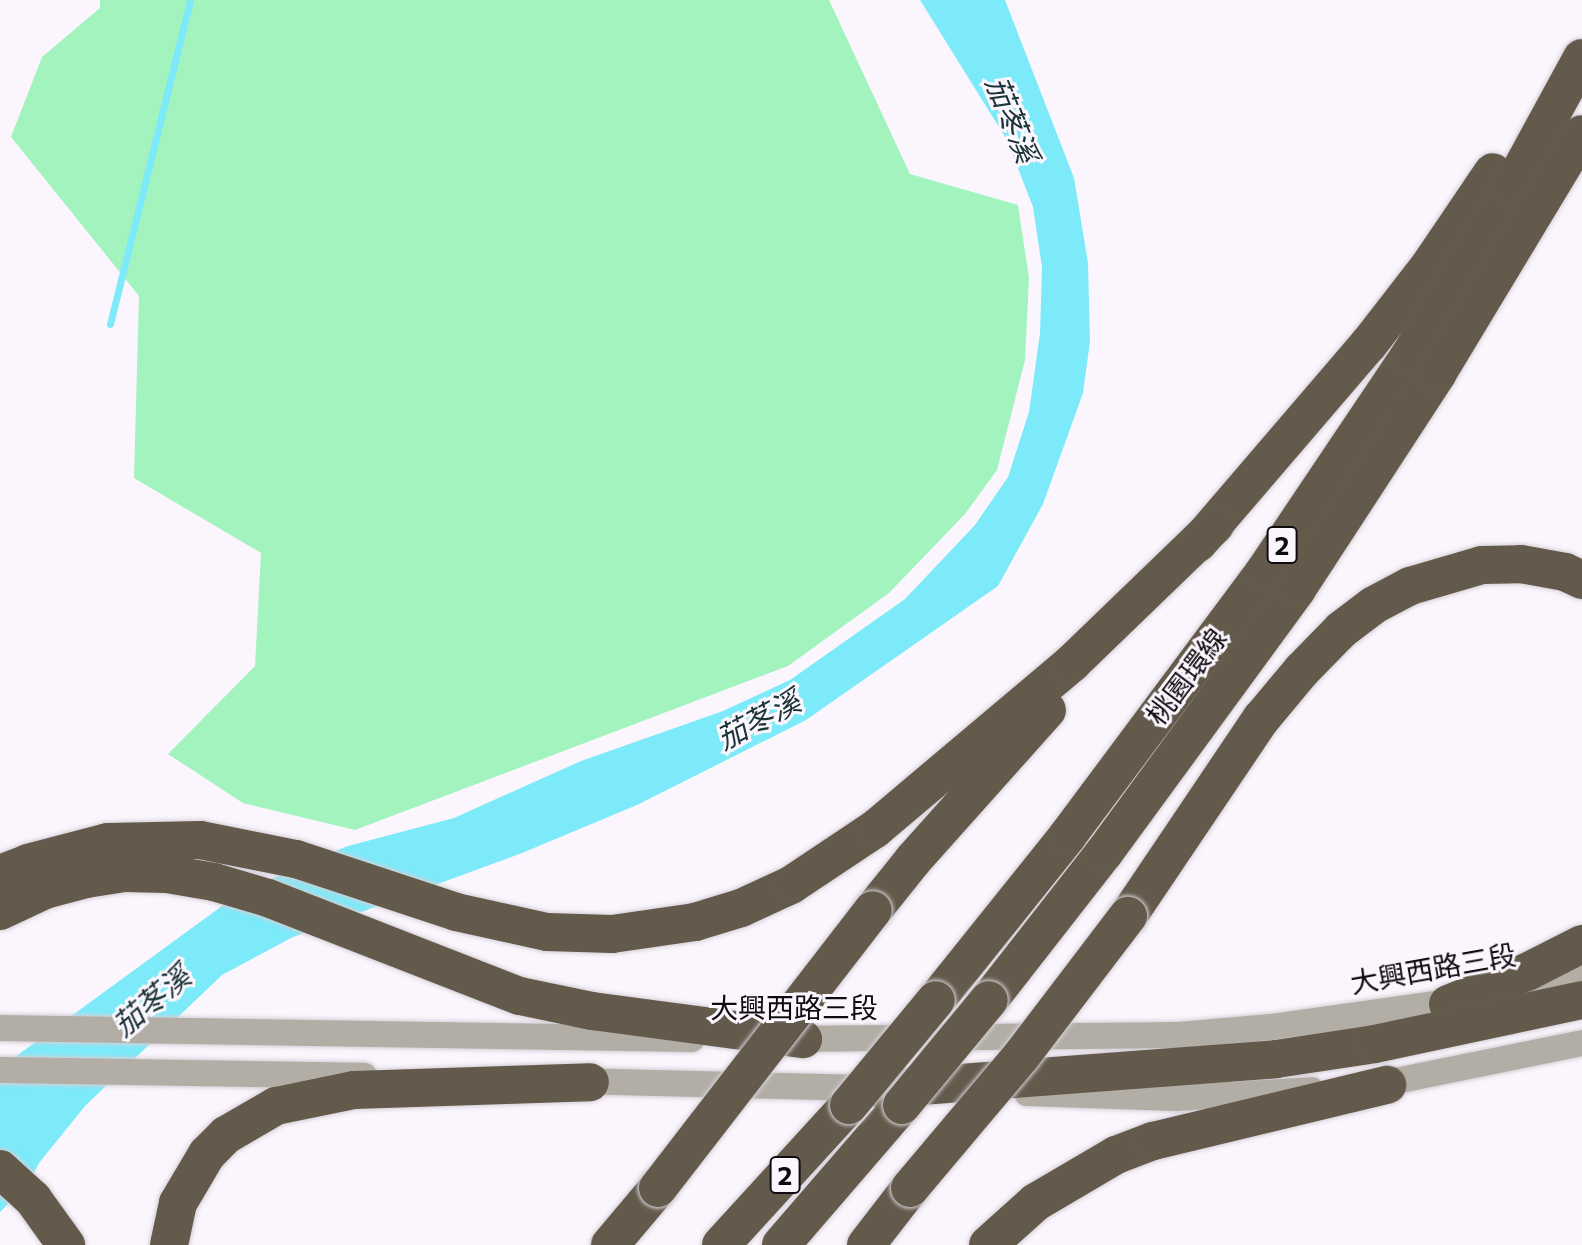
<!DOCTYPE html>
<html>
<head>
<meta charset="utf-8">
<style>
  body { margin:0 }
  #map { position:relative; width:1582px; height:1245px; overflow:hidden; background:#fbf6fd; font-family:Commissioner,"Noto Sans TC",sans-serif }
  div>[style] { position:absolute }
  .green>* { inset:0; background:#a3f3be }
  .water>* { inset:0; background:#7ceaf9 }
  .stream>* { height:7px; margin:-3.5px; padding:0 3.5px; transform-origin:3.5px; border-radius:3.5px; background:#7ceaf9 }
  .roads { filter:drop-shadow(0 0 2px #d5d0d7) drop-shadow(0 0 2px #d5d0d7) }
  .minor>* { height:26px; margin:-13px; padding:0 13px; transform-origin:13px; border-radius:13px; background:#b2aea6 }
  .highway>* { height:38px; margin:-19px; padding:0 19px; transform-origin:19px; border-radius:19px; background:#645a4b }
  .bridges { filter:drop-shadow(0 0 2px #d5d0d7) drop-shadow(0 0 2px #d5d0d7) }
  .highway-bridge>* { height:38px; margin:-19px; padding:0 19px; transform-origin:19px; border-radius:19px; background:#645a4b }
  span { translate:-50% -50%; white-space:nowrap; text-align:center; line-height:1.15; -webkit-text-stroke:6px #fbf6fd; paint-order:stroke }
  .shield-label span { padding:2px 6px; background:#fbf6fd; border:2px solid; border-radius:6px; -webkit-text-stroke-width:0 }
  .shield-label { font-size:26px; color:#100b11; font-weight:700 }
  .street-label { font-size:28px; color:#100b11 }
  .water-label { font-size:30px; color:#1b3438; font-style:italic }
</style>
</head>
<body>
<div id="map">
  <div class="green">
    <i style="clip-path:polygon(100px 0,829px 0,910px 174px,1018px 205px,1029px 278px,1025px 360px,997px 470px,965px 514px,889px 593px,788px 666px,355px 830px,243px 803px,168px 754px,255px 666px,261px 553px,134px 478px,139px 296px,11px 137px,42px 57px,100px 8px)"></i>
  </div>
  <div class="water">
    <i style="clip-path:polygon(920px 0,1005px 0,1074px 178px,1088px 263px,1090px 341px,1083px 393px,1043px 504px,998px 586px,806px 720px,637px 805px,522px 853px,293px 937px,222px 975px,85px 1106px,39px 1163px,28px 1184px,0 1212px,0 1068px,222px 906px,294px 867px,348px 846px,454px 818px,581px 761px,723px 711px,790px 680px,905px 599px,975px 525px,1008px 477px,1029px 412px,1040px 333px,1042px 267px,1033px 207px,1007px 140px)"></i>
  </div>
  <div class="stream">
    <i style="left:110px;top:324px;width:334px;rotate:-76.1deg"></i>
  </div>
  <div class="roads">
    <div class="minor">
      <i style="left:1531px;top:983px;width:53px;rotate:-14.3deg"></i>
      <i style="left:0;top:1028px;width:692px;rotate:0.91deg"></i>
      <i style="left:787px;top:1039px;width:392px;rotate:-0.6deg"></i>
      <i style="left:1179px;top:1035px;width:92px;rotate:-5deg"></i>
      <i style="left:1271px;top:1027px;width:193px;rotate:-8deg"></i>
      <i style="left:0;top:1070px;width:364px;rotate:0.9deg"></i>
      <i style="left:575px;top:1081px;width:297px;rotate:1.4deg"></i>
      <i style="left:1371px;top:1086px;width:215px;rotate:-11.5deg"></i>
      <i style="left:1027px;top:1093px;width:148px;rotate:1.9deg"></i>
      <i style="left:1175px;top:1098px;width:137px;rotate:-3.3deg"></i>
    </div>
    <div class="highway">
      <i style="left:1198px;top:543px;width:261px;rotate:-49.4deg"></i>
      <i style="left:1368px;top:345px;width:101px;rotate:-52.2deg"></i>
      <i style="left:1430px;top:265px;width:112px;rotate:-55.9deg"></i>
      <i style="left:0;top:874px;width:30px;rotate:-21deg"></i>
      <i style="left:28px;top:863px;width:83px;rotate:-14.7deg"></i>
      <i style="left:108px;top:842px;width:92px;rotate:-1.2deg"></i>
      <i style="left:200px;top:840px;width:98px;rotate:11.2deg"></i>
      <i style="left:296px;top:859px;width:169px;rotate:18.3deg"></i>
      <i style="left:456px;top:912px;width:93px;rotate:12.4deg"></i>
      <i style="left:547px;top:932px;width:65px;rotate:1.8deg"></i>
      <i style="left:612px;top:934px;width:84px;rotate:-8.2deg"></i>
      <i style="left:695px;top:922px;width:48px;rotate:-16.9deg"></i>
      <i style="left:741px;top:908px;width:55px;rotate:-24.7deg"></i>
      <i style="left:791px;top:885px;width:101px;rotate:-33.7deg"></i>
      <i style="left:875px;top:829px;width:258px;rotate:-40.1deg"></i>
      <i style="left:1072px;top:663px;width:199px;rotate:-44deg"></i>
      <i style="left:873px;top:910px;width:64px;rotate:-51.3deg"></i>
      <i style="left:913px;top:860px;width:201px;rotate:-48.2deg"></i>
      <i style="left:0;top:911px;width:50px;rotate:-25deg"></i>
      <i style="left:45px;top:890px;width:42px;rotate:-15deg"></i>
      <i style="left:86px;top:879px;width:39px;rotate:-9deg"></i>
      <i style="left:125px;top:873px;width:42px;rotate:1.4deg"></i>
      <i style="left:167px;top:874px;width:48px;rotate:9.7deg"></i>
      <i style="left:214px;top:882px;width:56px;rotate:16.5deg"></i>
      <i style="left:268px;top:898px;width:270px;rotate:21.3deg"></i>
      <i style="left:520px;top:996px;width:74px;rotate:11.8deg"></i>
      <i style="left:592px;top:1011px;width:213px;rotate:7.6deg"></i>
      <i style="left:1128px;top:916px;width:238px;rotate:-56deg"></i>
      <i style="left:1261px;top:719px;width:64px;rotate:-50.1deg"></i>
      <i style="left:1302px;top:670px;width:56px;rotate:-45.7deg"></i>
      <i style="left:1341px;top:630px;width:41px;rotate:-37.1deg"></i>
      <i style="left:1374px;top:605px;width:41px;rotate:-27.8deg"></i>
      <i style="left:1410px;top:586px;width:75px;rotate:-16.3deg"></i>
      <i style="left:1482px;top:565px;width:39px;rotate:-1deg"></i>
      <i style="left:1521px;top:564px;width:45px;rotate:10.3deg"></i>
      <i style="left:1565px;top:572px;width:19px;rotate:25deg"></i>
      <i style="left:936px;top:1000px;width:211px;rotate:-51.3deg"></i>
      <i style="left:1068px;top:835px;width:328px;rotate:-53.3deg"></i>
      <i style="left:1264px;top:572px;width:262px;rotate:-56.1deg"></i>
      <i style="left:1410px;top:355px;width:195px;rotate:-58.8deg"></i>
      <i style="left:1511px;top:188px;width:148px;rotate:-61.4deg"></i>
      <i style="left:989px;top:1000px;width:187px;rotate:-52deg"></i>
      <i style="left:1104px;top:853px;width:327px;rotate:-53.8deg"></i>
      <i style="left:1297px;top:589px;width:257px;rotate:-56.9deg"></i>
      <i style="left:1437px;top:374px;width:280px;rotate:-58.9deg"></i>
      <i style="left:1448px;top:1004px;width:85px;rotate:-22.1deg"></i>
      <i style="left:1527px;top:972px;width:62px;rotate:-27deg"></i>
      <i style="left:881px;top:1089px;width:396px;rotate:-4.3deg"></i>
      <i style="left:1276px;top:1059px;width:100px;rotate:-8.6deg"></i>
      <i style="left:1375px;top:1044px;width:212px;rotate:-12deg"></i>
      <i style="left:0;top:1169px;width:45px;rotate:42.3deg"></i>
      <i style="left:33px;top:1199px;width:57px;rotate:54.3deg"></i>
      <i style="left:169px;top:1245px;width:43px;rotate:-77.9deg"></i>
      <i style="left:178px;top:1203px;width:57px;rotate:-59.4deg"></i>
      <i style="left:207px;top:1154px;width:27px;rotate:-45deg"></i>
      <i style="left:226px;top:1135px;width:58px;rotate:-30.1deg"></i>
      <i style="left:276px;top:1106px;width:80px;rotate:-11.6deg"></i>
      <i style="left:354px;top:1090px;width:236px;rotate:-1.9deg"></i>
      <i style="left:610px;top:1245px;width:75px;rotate:-49.9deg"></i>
      <i style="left:721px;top:1245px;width:190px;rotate:-47.6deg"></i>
      <i style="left:781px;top:1245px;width:185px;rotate:-49.2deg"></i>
      <i style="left:866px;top:1245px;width:72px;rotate:-52.3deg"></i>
      <i style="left:988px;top:1245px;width:64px;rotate:-41.9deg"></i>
      <i style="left:1036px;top:1202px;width:93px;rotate:-30.4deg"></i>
      <i style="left:1116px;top:1155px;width:40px;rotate:-21deg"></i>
      <i style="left:1153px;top:1141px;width:241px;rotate:-13.5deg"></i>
    </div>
  </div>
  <div class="bridges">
    <div class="highway-bridge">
      <i style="left:849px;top:1105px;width:136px;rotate:-50.4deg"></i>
      <i style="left:902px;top:1105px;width:136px;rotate:-50.4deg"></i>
      <i style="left:658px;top:1188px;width:351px;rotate:-52.3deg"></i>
      <i style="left:910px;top:1188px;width:174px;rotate:-49.9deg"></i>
      <i style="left:1022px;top:1055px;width:175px;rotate:-52.7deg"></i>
    </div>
  </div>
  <div class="shield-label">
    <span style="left:1282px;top:545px">2</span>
    <span style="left:785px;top:1175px">2</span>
  </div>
  <div class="street-label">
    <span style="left:1186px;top:676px;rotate:-53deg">桃園環線</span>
    <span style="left:1433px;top:968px;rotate:-10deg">大興西路三段</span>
    <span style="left:794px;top:1007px">大興西路三段</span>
  </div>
  <div class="water-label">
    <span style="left:1013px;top:119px;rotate:68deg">茄苳溪</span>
    <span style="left:758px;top:719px;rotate:-28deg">茄苳溪</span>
    <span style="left:151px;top:1000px;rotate:-40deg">茄苳溪</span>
  </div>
</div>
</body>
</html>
